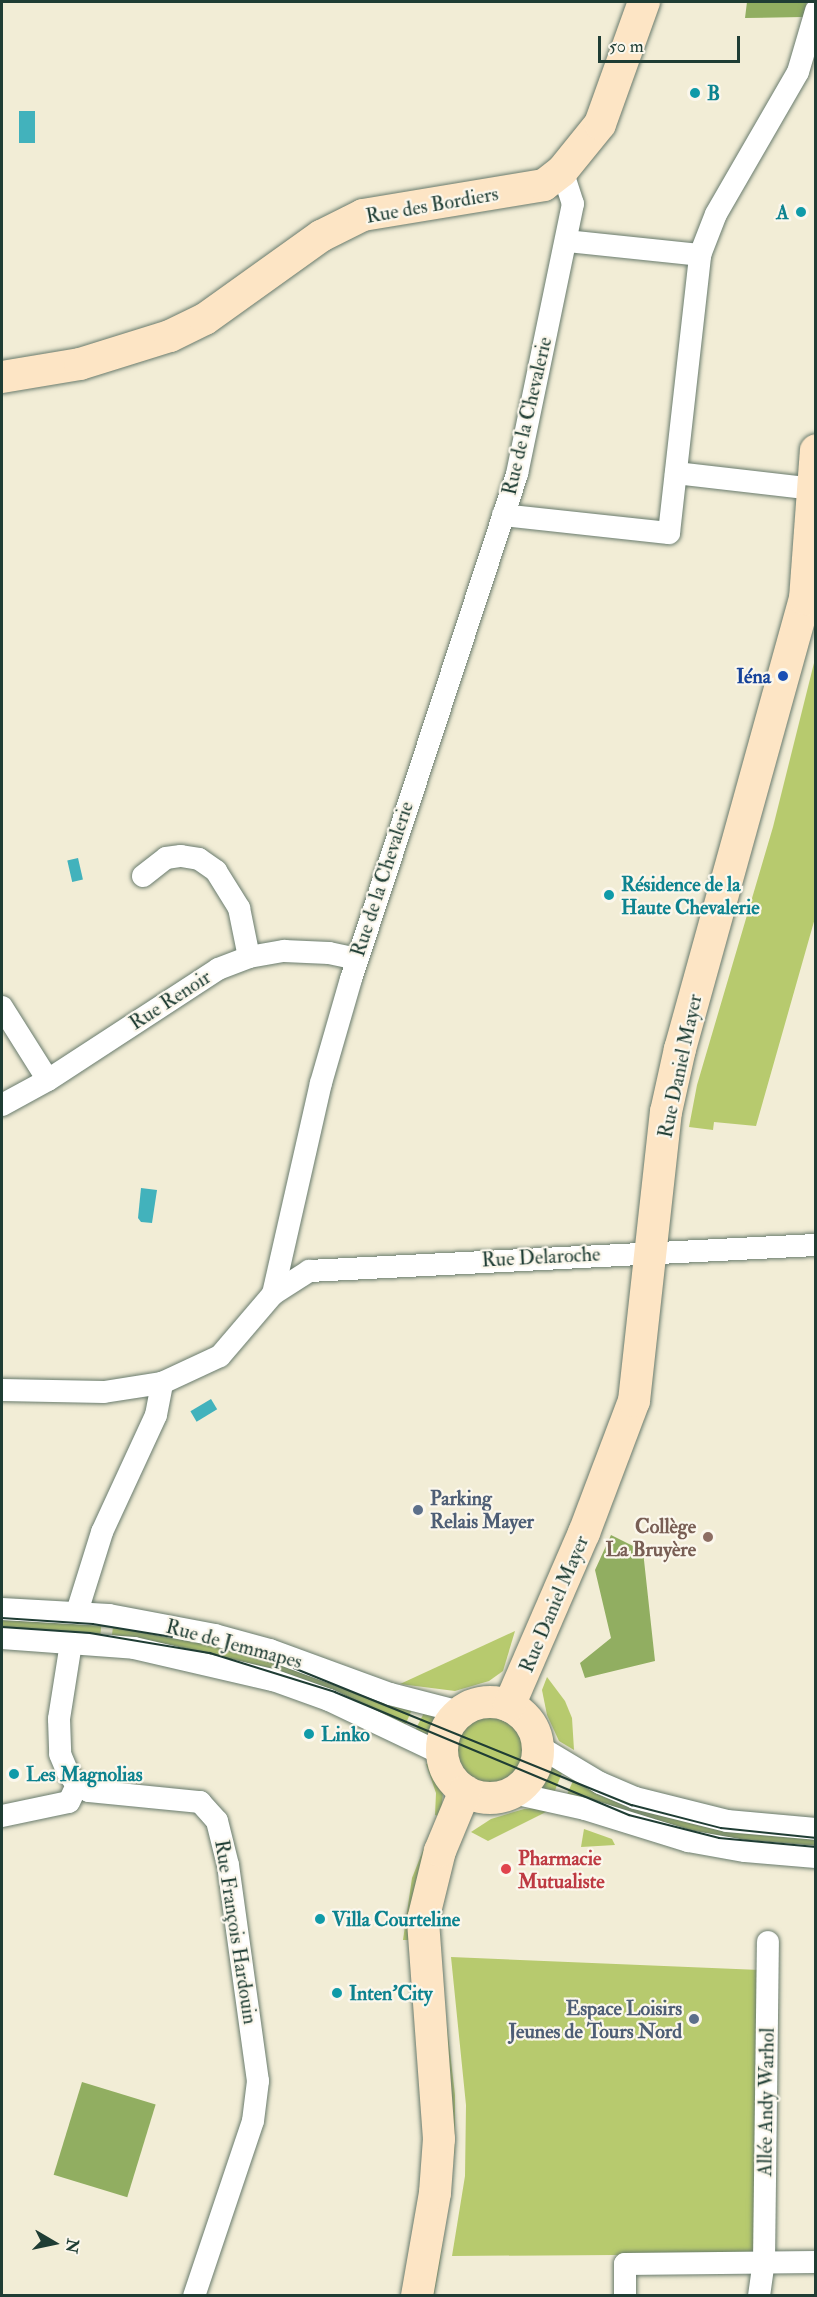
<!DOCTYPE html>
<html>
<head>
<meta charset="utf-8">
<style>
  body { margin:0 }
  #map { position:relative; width:817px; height:2297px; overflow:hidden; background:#f2edd6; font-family:"IM FELL Double Pica",serif }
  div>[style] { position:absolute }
  .green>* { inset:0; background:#b7ca6e; transform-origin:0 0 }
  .round { border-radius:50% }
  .forest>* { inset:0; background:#91ae61; transform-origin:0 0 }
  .water>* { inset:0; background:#42b2bc; transform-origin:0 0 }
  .roads { filter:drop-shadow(0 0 2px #697b6d) drop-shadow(0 0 2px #697b6d) }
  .street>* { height:22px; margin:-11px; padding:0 11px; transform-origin:11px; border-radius:11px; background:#fff }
  .secondary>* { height:32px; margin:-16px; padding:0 16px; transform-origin:16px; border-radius:16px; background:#fde5c5 }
  .secondary>.ring { margin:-16px; padding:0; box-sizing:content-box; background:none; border:32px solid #fde5c5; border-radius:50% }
  .tram>* { height:1.5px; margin:-0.75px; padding:0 0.75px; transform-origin:0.75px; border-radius:0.75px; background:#1f3d34 }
  .dots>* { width:16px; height:16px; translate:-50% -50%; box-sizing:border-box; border:3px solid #fbf7ec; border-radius:50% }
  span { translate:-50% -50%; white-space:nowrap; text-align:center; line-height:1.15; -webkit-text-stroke:4.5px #fbf7ec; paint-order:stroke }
  .culture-label { font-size:20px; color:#0d838f; font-weight:700 }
  .left { translate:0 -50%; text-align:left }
  .right { translate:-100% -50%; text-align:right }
  .street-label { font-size:20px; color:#1f3d34 }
  .transit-label { font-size:20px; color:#164399; font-weight:700 }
  .service-label { font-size:20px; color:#4e5e75; font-weight:700 }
  .education-label { font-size:20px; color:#785e54; font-weight:700 }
  .health-label { font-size:20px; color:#be3a42; font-weight:700 }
  .frame { position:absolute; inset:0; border:3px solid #1f3d34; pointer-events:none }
  .north { position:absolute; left:24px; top:2213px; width:60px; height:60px; -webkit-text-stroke:4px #fbf7ec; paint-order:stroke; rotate:99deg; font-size:16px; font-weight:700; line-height:24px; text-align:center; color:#1f3d34 }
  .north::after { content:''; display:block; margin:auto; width:21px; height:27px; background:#1f3d34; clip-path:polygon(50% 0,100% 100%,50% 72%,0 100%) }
  .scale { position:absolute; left:598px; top:36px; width:142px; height:27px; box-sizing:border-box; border:3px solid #1f3d34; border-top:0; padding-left:8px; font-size:18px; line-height:21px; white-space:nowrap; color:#1f3d34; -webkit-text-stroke:4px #fbf7ec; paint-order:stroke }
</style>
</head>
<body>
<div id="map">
  <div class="green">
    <i style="clip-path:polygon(815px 659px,815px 918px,756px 1126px,714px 1122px,713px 1130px,689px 1127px,697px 1085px,773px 827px)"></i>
    <i style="clip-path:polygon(2px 1614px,102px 1617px,100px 1639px,2px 1633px)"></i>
    <i style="clip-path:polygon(114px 1621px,200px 1637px,414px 1705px,403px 1730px,111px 1641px)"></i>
    <i style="clip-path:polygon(515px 1631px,503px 1671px,489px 1681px,455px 1691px,400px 1684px)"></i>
    <i style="clip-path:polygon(547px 1677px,565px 1701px,572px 1718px,574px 1750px,559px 1741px,547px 1715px,542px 1690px)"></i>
    <i style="left:426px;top:1709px;width:16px;height:29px;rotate:27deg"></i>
    <i class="round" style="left:453px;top:1715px;width:74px;height:74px"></i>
    <i style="clip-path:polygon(432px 1763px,443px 1792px,441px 1817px,435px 1815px,436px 1793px,426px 1764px)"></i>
    <i style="left:548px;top:1765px;width:16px;height:25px;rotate:22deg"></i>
    <i style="clip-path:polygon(576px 1774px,815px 1834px,815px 1852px,731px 1845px,565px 1799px)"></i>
    <i style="clip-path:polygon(545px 1808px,548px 1811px,488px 1841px,471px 1832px,491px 1819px,524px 1809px)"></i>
    <i style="clip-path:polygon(584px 1829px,612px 1839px,615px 1845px,581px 1847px)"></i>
    <i style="clip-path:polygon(430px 1833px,410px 1940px,403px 1940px,412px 1878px)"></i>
    <i style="clip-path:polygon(451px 1957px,760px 1970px,755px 2254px,452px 2256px,465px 2176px,466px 2105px)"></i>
    <i style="clip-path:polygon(444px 2002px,455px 2095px,455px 2148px,440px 2262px,434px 2295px,429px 2296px)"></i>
  </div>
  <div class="forest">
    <i style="clip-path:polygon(747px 2px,807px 2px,803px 17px,745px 18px)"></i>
    <i style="clip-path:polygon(611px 1535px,643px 1551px,655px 1661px,585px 1678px,580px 1663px,611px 1638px,595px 1570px)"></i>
    <i style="left:82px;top:2082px;width:77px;height:97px;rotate:17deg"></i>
  </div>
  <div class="water">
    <i style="left:19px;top:111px;width:16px;height:32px"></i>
    <i style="left:78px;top:858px;width:22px;height:11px;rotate:77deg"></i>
    <i style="clip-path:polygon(141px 1188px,157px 1190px,152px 1223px,141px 1222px,138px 1218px)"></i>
    <i style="left:211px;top:1399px;width:12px;height:24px;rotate:59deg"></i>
  </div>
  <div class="roads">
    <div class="street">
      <i style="left:567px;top:241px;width:134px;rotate:6deg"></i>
      <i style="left:676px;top:473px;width:139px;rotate:6.6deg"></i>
      <i style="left:503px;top:515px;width:167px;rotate:6.2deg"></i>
      <i style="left:669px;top:533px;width:280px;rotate:-83.6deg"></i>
      <i style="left:700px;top:255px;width:44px;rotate:-68.7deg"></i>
      <i style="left:716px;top:214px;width:164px;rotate:-60deg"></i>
      <i style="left:798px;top:72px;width:64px;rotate:-73.6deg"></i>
      <i style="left:143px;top:876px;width:29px;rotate:-38deg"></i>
      <i style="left:166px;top:858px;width:15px;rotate:-8deg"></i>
      <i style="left:181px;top:856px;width:18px;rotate:9deg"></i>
      <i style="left:199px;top:859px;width:21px;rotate:35deg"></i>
      <i style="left:216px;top:871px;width:44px;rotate:58.1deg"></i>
      <i style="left:239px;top:908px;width:50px;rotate:78.5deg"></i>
      <i style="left:2px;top:1007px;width:86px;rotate:57.8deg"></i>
      <i style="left:2px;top:1105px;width:52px;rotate:-28.5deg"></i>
      <i style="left:48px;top:1080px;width:203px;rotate:-33.1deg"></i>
      <i style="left:218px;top:969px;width:33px;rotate:-21deg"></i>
      <i style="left:249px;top:957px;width:36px;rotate:-10deg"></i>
      <i style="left:284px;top:951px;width:45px;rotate:2.5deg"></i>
      <i style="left:329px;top:953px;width:29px;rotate:12deg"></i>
      <i style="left:273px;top:1294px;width:43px;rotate:-32.6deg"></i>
      <i style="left:309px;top:1271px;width:508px;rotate:-2.94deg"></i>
      <i style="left:2px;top:1390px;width:102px;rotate:1.1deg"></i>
      <i style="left:104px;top:1392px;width:59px;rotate:-8.8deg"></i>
      <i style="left:162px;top:1383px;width:64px;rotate:-25deg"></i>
      <i style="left:220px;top:1356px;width:82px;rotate:-49.5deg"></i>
      <i style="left:273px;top:1294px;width:216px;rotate:-77.2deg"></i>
      <i style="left:321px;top:1083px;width:108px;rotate:-73.9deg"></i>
      <i style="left:351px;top:979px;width:532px;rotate:-71.8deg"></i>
      <i style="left:517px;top:474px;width:276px;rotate:-78.3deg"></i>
      <i style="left:573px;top:204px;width:35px;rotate:-108deg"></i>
      <i style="left:2px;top:1609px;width:107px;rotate:3.2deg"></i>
      <i style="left:109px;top:1615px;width:108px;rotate:10.7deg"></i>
      <i style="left:215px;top:1635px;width:57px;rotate:15.3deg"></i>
      <i style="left:270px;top:1650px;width:128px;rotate:20.1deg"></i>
      <i style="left:390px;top:1694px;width:72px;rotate:14.4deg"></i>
      <i style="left:77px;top:1612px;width:84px;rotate:-72.6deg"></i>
      <i style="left:102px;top:1532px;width:129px;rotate:-65.2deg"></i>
      <i style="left:156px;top:1415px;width:33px;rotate:-79deg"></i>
      <i style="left:2px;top:1638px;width:132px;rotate:4.3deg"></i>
      <i style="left:134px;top:1648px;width:143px;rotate:13deg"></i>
      <i style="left:273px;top:1680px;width:59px;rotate:19.7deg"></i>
      <i style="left:329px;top:1700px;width:125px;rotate:25.5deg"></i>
      <i style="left:71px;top:1643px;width:77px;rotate:99deg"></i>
      <i style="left:59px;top:1719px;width:35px;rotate:88deg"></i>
      <i style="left:60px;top:1754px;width:21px;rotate:67deg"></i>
      <i style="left:68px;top:1773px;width:15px;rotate:53deg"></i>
      <i style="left:77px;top:1785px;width:13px;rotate:27deg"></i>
      <i style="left:89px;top:1791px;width:112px;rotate:5.7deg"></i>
      <i style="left:200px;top:1802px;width:25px;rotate:48deg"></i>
      <i style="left:217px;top:1821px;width:45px;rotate:76deg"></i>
      <i style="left:228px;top:1865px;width:218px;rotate:82.1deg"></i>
      <i style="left:258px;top:2081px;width:40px;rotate:97.1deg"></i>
      <i style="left:253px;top:2121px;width:185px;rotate:108.6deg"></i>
      <i style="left:538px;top:1746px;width:72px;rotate:30.8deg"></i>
      <i style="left:600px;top:1783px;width:38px;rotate:23deg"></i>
      <i style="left:635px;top:1798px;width:95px;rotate:14deg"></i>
      <i style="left:727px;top:1821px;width:89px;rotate:5.1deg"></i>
      <i style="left:513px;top:1793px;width:74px;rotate:12.5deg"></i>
      <i style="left:585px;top:1809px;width:108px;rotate:17.3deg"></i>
      <i style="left:688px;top:1841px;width:58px;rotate:10deg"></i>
      <i style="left:745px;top:1851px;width:71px;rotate:4.8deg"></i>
      <i style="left:2px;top:1816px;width:68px;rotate:-11.8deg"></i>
      <i style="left:69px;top:1802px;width:19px;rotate:-65deg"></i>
      <i style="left:625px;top:2296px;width:32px;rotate:-90deg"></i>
      <i style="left:625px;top:2264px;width:191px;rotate:-0.6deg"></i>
      <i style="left:759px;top:2296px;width:34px;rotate:-82deg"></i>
      <i style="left:764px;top:2262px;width:320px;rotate:-89.3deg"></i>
    </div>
    <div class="secondary">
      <i style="left:2px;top:377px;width:79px;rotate:-9.5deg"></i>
      <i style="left:80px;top:364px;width:94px;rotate:-17.3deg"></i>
      <i style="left:170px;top:336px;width:39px;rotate:-26deg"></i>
      <i style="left:205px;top:319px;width:143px;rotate:-35.6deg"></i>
      <i style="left:321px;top:236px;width:47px;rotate:-26.6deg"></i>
      <i style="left:363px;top:215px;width:183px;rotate:-9.4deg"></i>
      <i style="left:544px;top:185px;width:23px;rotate:-38deg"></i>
      <i style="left:562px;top:171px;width:60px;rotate:-51deg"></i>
      <i style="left:600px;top:124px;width:130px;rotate:-70.2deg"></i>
      <i class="ring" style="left:442px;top:1702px;width:64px;height:64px"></i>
      <i style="left:509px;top:1706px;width:189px;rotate:-66.6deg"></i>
      <i style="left:584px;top:1533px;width:141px;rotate:-69.3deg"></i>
      <i style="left:634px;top:1401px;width:291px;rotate:-83.7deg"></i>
      <i style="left:666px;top:1112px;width:65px;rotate:-77.5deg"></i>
      <i style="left:680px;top:1049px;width:467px;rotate:-74.5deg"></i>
      <i style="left:805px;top:599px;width:149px;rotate:-85.8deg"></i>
      <i style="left:417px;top:2296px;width:105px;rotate:-80.1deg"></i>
      <i style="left:435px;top:2193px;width:54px;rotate:-85.8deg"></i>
      <i style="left:439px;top:2139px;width:220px;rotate:-94.2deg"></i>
      <i style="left:423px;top:1920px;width:71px;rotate:-76.2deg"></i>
      <i style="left:440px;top:1851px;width:65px;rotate:-67.4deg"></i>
    </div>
  </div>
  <div class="tram">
    <i style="left:2px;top:1618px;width:91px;rotate:3.8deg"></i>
    <i style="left:93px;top:1624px;width:80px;rotate:9.3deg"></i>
    <i style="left:2px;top:1627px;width:88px;rotate:3.9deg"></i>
    <i style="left:90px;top:1633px;width:122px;rotate:9.5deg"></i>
    <i style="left:210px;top:1653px;width:131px;rotate:17.3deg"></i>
    <i style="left:335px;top:1692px;width:319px;rotate:22.7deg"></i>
    <i style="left:629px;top:1815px;width:93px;rotate:14.3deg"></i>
    <i style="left:719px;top:1838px;width:97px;rotate:5.3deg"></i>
    <i style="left:294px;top:1668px;width:365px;rotate:22.1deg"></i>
    <i style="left:632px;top:1805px;width:92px;rotate:14.5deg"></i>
    <i style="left:721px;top:1828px;width:96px;rotate:6deg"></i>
  </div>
  <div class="dots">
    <i style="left:695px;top:93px;background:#0f9aa8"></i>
    <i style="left:801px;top:212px;background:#0f9aa8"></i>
    <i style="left:783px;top:676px;background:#1a4fb4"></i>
    <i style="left:609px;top:895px;background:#0f9aa8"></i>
    <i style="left:418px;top:1510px;background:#5c6f8a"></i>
    <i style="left:708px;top:1537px;background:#8d6e63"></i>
    <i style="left:309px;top:1734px;background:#0f9aa8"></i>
    <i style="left:14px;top:1774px;background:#0f9aa8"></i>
    <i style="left:506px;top:1869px;background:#e0444e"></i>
    <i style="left:320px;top:1919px;background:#0f9aa8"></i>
    <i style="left:337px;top:1993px;background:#0f9aa8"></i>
    <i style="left:694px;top:2019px;background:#5c6f8a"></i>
  </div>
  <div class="culture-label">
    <span class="left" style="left:707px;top:93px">B</span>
    <span class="right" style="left:789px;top:212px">A</span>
    <span class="left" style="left:621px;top:896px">Résidence de la<br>Haute Chevalerie</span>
    <span class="left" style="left:321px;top:1734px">Linko</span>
    <span class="left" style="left:26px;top:1774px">Les Magnolias</span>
    <span class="left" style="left:332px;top:1919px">Villa Courteline</span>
    <span class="left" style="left:349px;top:1993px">Inten'City</span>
  </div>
  <div class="street-label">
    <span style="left:432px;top:205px;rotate:-10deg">Rue des Bordiers</span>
    <span style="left:527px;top:416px;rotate:-77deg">Rue de la Chevalerie</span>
    <span style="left:382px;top:879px;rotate:-72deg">Rue de la Chevalerie</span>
    <span style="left:170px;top:1000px;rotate:-33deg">Rue Renoir</span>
    <span style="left:680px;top:1066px;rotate:-78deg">Rue Daniel Mayer</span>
    <span style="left:541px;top:1257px;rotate:-3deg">Rue Delaroche</span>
    <span style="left:554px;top:1604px;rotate:-67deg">Rue Daniel Mayer</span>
    <span style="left:234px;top:1644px;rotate:15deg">Rue de Jemmapes</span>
    <span style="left:236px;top:1932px;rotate:81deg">Rue François Hardouin</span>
    <span style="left:766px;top:2102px;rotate:-89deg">Allée Andy Warhol</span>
  </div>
  <div class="transit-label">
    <span class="right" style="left:771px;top:676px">Iéna</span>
  </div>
  <div class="service-label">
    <span class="left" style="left:430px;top:1510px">Parking<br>Relais Mayer</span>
    <span class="right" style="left:682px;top:2020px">Espace Loisirs<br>Jeunes de Tours Nord</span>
  </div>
  <div class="education-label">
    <span class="right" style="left:696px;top:1538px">Collège<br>La Bruyère</span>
  </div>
  <div class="health-label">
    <span class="left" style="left:518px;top:1870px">Pharmacie<br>Mutualiste</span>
  </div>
  <div class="frame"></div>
  <div class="north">N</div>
  <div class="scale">50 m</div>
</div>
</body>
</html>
